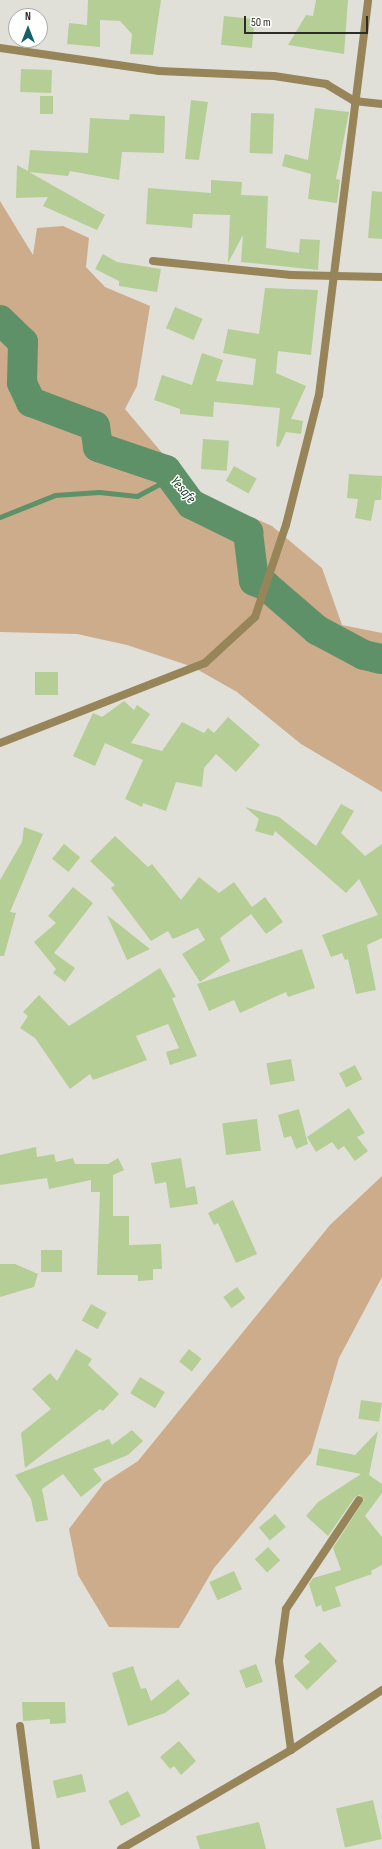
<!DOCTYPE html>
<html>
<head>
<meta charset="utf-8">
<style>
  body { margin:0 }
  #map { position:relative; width:382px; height:1849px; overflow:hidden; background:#e0e0d9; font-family:"Sofia Sans Condensed",sans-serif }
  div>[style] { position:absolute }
  .green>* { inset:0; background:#cdac8c }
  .stream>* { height:5px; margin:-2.5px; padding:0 2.5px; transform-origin:2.5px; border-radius:2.5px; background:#5f9168 }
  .river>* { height:30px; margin:-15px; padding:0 15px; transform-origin:15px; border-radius:15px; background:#5f9168 }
  .building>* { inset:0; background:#b4ce96; transform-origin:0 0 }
  .service>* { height:8px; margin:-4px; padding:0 4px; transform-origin:4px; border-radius:4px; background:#978459 }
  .minor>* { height:8px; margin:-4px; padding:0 4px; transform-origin:4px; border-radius:4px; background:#978459 }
  .tertiary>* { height:8px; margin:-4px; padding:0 4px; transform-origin:4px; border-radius:4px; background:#978459 }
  span { translate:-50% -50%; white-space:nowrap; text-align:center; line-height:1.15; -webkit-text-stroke:3px #fffffe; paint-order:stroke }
  .water-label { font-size:14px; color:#11381b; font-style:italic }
  .north { position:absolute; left:8px; top:8px; width:40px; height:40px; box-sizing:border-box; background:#fffffe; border:1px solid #aaaaa8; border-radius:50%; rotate:0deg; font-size:11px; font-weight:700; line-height:16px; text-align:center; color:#2b2b28 }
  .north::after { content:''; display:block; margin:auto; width:14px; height:18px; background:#14606d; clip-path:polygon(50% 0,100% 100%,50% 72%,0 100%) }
  .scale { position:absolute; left:244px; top:16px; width:124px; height:18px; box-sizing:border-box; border:2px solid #2b2b28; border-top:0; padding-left:5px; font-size:12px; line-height:14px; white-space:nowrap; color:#2b2b28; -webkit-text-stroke:3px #fffffe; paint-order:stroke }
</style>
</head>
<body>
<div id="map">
  <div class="green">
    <i style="clip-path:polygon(0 201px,33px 255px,37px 228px,63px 226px,89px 238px,86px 267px,105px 287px,150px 306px,137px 386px,125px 409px,195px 492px,272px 526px,322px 568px,342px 625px,382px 633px,382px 792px,301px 744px,237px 692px,193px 667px,127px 645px,77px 634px,0 632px)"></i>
    <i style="clip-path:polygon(382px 1176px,382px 1277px,339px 1358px,311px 1453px,214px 1568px,179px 1628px,109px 1627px,78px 1575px,69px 1529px,104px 1483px,138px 1461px,330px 1225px)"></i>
  </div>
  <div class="stream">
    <i style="left:0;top:517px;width:59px;rotate:-21.8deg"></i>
    <i style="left:55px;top:495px;width:44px;rotate:-3.9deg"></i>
    <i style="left:99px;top:492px;width:38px;rotate:6deg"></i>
    <i style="left:137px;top:496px;width:38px;rotate:-28deg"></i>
  </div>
  <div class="river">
    <i style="left:0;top:320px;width:32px;rotate:44deg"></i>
    <i style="left:23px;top:342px;width:41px;rotate:91.4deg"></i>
    <i style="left:22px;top:383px;width:21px;rotate:65deg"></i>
    <i style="left:31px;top:402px;width:68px;rotate:20.6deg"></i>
    <i style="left:95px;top:426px;width:21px;rotate:82deg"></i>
    <i style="left:98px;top:447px;width:72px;rotate:18.7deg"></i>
    <i style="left:166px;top:470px;width:42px;rotate:53.7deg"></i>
    <i style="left:191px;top:504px;width:64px;rotate:26.2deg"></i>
    <i style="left:248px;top:532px;width:49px;rotate:83deg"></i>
    <i style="left:254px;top:581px;width:12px;rotate:20deg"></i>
    <i style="left:265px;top:585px;width:69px;rotate:40.9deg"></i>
    <i style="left:317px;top:630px;width:53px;rotate:28deg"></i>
    <i style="left:364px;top:655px;width:18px;rotate:13deg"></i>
  </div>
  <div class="building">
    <i style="clip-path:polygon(88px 0,161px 0,153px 55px,130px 54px,132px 34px,120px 21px,100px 20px,100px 47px,67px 44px,69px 23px,87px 25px)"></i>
    <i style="clip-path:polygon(316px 0,348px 0,344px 54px,288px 45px,306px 15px,313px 16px)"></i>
    <i style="left:224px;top:16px;width:31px;height:29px;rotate:6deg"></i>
    <i style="left:21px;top:69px;width:31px;height:23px;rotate:2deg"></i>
    <i style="left:40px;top:96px;width:13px;height:18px"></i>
    <i style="clip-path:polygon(191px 100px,208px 102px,199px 160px,185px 159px)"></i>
    <i style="clip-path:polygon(315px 108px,349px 112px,336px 179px,340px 180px,337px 203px,308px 199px,311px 174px,282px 166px,285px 154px,308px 160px)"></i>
    <i style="left:251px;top:113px;width:23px;height:40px;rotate:2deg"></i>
    <i style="clip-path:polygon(130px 114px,165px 116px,164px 153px,122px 152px,119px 180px,70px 171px,68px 176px,29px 172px,105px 215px,97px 230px,43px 206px,48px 197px,16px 198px,17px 165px,28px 171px,30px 150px,88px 153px,90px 118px,129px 120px)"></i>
    <i style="clip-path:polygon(211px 180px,242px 182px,241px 195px,268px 196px,266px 248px,299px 253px,300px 239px,320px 240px,318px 270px,241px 262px,243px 235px,228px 263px,230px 215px,193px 214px,192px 228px,146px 224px,148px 188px,211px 193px)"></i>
    <i style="clip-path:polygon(372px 191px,382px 192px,382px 239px,368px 238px)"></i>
    <i style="clip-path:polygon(103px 254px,117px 262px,161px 269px,157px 292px,119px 286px,119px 281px,95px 269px)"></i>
    <i style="clip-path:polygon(265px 288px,318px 290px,311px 355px,278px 351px,276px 373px,306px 386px,291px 419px,303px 421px,301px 434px,286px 432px,279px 447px,276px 446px,280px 408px,214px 402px,213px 417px,180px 414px,180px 409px,154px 400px,162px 375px,192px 385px,202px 353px,223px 360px,216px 381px,253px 385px,256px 359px,223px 353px,228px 329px,259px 334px)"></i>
    <i style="left:175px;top:307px;width:30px;height:23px;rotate:23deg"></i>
    <i style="left:203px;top:439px;width:26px;height:30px;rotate:4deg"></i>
    <i style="left:234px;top:466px;width:26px;height:17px;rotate:29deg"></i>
    <i style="clip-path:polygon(349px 474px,382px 476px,381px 500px,375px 500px,371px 521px,355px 518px,358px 499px,347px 498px)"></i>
    <i style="left:35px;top:672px;width:23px;height:23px"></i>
    <i style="clip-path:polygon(124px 701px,134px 710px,137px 705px,150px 714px,131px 743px,162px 751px,182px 722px,204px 733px,208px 728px,214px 733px,228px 717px,260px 745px,236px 772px,216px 754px,204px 768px,202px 787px,176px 782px,166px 811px,143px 803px,142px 807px,125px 799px,143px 760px,105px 743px,95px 766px,73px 756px,93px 713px,102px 717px)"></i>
    <i style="clip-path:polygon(341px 804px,354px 811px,341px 833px,365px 856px,382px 844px,382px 938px,367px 945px,376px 990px,356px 994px,348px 959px,345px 960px,342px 953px,331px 957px,322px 935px,378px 915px,359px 879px,346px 893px,275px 831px,273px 836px,255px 831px,259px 819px,245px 807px,279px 817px,316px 846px)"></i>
    <i style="clip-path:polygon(24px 827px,43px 834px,10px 912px,16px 913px,4px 956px,0 956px,0 880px,22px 842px)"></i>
    <i style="clip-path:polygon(115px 836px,148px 867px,152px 864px,181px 900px,199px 877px,219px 893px,234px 882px,252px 907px,265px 897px,283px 922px,266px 934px,251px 914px,220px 938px,230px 961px,200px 982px,182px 954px,205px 940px,198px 928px,173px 939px,168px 931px,151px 941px,111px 888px,115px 885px,90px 861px)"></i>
    <i style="left:64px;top:844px;width:21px;height:19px;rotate:39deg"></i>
    <i style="clip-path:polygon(73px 887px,93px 903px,54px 953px,75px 968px,65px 982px,53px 973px,56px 969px,34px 942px,56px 923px,48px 916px)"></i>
    <i style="clip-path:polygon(107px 915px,150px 949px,127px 960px)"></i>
    <i style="clip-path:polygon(302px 949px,315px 988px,288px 997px,286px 992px,240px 1013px,234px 1000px,209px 1011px,197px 984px)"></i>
    <i style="clip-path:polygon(160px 968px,176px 997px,172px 998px,197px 1056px,170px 1065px,166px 1052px,179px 1048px,168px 1024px,136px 1036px,147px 1060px,93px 1080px,90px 1074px,70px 1089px,35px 1038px,20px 1028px,28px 1016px,23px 1012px,39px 995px,69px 1026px)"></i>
    <i style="left:291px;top:1059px;width:22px;height:25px;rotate:80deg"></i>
    <i style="left:355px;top:1065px;width:16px;height:18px;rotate:63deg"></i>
    <i style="clip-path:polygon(349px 1108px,365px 1133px,357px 1137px,368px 1151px,355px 1161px,344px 1146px,338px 1150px,332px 1142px,316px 1152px,307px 1137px)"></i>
    <i style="clip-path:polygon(299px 1109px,308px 1144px,296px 1149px,291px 1136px,284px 1138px,278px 1115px)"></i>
    <i style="left:257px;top:1119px;width:32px;height:35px;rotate:83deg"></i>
    <i style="clip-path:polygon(36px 1147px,37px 1157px,54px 1154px,56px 1162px,73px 1158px,75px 1164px,108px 1164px,118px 1158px,124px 1170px,113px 1175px,113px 1216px,129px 1216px,129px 1245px,161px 1244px,162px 1269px,153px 1269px,153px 1280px,138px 1281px,138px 1275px,97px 1275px,100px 1192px,91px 1192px,91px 1180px,49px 1189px,47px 1178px,0 1185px,0 1155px)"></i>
    <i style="clip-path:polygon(181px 1158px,186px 1188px,195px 1186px,198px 1204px,170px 1208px,166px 1182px,155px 1184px,151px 1163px)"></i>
    <i style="clip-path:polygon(233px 1200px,257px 1254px,236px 1263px,218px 1223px,214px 1225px,208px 1213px)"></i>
    <i style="left:41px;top:1250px;width:21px;height:22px"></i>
    <i style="clip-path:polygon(0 1264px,15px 1264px,38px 1274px,34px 1287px,0 1297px)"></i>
    <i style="left:237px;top:1287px;width:14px;height:17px;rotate:54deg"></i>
    <i style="left:91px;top:1304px;width:18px;height:19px;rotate:29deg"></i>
    <i style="clip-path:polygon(76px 1349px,92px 1359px,88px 1365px,119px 1394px,103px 1411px,100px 1409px,25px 1468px,21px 1433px,51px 1409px,32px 1389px,50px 1373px,57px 1381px)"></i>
    <i style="left:189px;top:1349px;width:16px;height:16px;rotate:38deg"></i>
    <i style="left:140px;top:1377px;width:29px;height:19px;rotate:31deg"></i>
    <i style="left:361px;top:1400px;width:21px;height:19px;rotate:8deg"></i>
    <i style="clip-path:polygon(132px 1430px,143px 1441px,128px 1455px,93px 1469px,102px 1480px,81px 1497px,63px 1474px,42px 1489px,48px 1520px,36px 1522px,31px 1499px,15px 1475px,109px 1439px,112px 1445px)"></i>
    <i style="clip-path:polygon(378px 1431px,369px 1475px,382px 1484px,382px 1493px,365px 1516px,382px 1537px,382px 1565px,371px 1571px,372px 1574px,335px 1587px,341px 1606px,323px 1612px,321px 1605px,316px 1607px,309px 1584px,313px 1578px,341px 1570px,333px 1548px,364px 1500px,360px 1495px,355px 1497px,328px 1536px,306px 1516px,318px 1502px,361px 1474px,316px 1465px,319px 1448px,355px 1455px)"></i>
    <i style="left:275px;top:1514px;width:17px;height:21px;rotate:50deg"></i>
    <i style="left:268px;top:1547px;width:18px;height:18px;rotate:47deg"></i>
    <i style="left:234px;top:1571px;width:20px;height:27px;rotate:66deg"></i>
    <i style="clip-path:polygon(320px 1642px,337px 1661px,307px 1690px,294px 1676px,310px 1662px,304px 1656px)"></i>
    <i style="left:256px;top:1664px;width:19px;height:18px;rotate:69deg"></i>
    <i style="clip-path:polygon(133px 1666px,141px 1689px,146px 1688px,151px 1701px,178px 1679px,190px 1694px,165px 1713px,128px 1726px,112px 1673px)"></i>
    <i style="clip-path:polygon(22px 1702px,65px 1702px,66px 1723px,50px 1724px,50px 1719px,23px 1721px)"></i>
    <i style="clip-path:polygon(179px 1741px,196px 1761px,181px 1775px,174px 1766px,170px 1769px,160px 1757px)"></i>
    <i style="left:82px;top:1774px;width:18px;height:30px;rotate:77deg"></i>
    <i style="left:128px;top:1791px;width:28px;height:22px;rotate:63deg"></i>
    <i style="left:373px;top:1800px;width:40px;height:38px;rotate:77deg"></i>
    <i style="clip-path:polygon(259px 1822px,266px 1849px,200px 1849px,196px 1836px)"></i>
  </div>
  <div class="service">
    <i style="left:20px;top:1726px;width:124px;rotate:82.6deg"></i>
  </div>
  <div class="minor">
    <i style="left:0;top:48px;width:161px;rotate:8.2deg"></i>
    <i style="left:159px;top:71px;width:115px;rotate:2.5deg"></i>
    <i style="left:274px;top:76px;width:53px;rotate:8.7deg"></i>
    <i style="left:326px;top:84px;width:33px;rotate:31deg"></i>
    <i style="left:354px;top:101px;width:28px;rotate:6deg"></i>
    <i style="left:153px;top:261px;width:139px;rotate:5.8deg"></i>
    <i style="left:291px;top:275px;width:91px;rotate:1.3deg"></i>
    <i style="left:0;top:743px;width:220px;rotate:-21.3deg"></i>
    <i style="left:205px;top:663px;width:68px;rotate:-42.6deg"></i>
    <i style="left:255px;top:617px;width:97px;rotate:-71.4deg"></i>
    <i style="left:286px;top:525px;width:134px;rotate:-75.8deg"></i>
    <i style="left:319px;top:395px;width:398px;rotate:-82.9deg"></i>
    <i style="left:291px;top:1750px;width:90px;rotate:-97.7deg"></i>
    <i style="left:279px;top:1661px;width:52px;rotate:-82.3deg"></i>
    <i style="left:286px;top:1609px;width:131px;rotate:-56.2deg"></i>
  </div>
  <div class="tertiary">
    <i style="left:121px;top:1849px;width:197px;rotate:-30.2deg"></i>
    <i style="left:291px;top:1750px;width:109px;rotate:-33.4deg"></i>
  </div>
  <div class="water-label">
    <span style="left:183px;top:490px;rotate:49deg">Yesafe</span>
  </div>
  <div class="north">N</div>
  <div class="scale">50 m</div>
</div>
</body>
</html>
